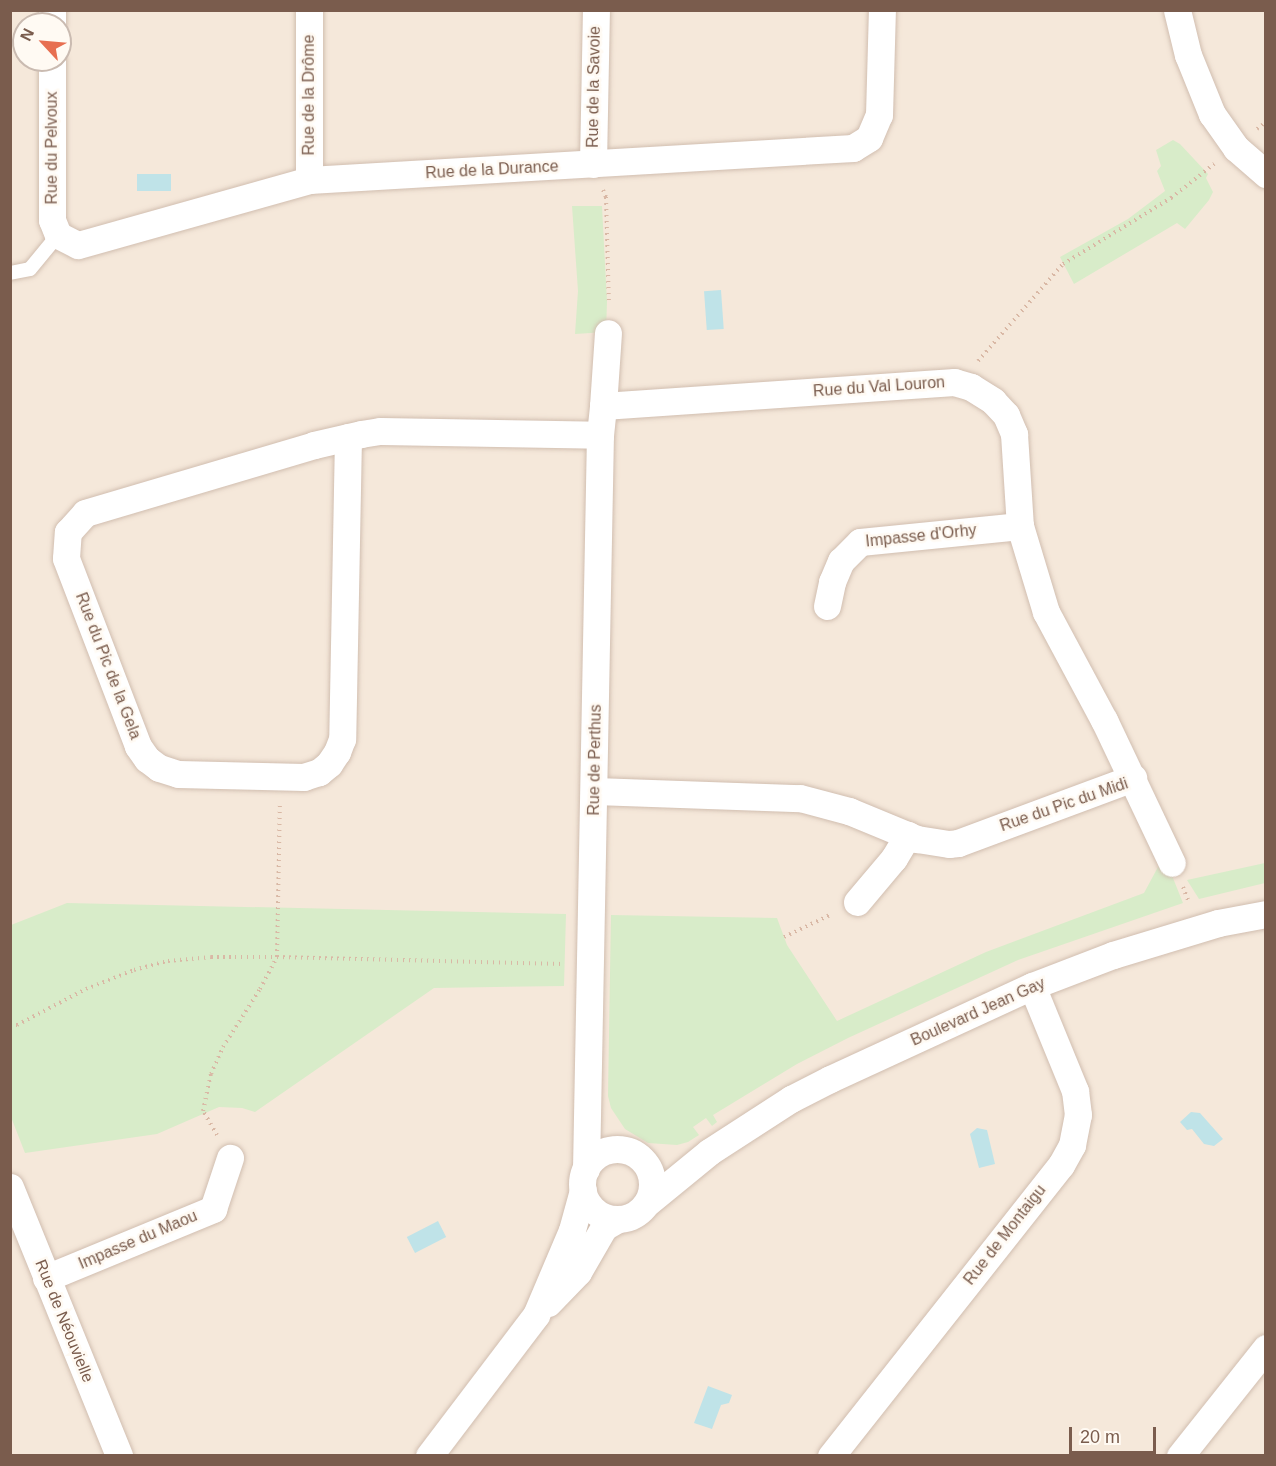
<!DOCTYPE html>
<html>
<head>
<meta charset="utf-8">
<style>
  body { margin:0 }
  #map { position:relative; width:1276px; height:1466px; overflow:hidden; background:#fdf6ec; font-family:Helvetica,sans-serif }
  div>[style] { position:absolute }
  .residential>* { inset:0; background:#f5e8da }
  .green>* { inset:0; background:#d8ecc9 }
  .water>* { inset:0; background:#bfe3e8; transform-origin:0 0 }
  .path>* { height:4px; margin-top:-2px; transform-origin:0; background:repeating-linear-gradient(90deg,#d9b8a5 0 1.5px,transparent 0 6px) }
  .roads { filter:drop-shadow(0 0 2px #d1beb0) drop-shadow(0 0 2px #d1beb0) }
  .service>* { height:14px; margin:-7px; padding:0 7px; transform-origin:7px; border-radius:7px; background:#fff }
  .minor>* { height:27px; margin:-13.5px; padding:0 13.5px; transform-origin:13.5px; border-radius:13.5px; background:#fff }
  .minor>.ring { margin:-13.5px; padding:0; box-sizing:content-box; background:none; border:27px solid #fff; border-radius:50% }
  span { translate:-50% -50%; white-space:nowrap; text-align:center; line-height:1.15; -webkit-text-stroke:5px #fffaf3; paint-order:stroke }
  .street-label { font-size:16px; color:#7a5c4d }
  .frame { position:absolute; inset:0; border:12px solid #7a5c4d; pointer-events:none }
  .north { position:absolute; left:12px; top:12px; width:60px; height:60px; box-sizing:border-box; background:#fffaf3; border:2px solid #cabbb1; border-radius:50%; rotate:296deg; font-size:16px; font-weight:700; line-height:24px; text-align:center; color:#7a5c4d }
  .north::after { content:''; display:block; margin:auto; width:21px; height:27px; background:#e76f51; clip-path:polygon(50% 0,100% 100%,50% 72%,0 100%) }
  .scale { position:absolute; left:1069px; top:1427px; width:87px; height:27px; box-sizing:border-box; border:3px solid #7a5c4d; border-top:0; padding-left:8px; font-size:18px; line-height:21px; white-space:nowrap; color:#7a5c4d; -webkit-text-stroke:4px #fffaf3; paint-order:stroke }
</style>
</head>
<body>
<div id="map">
  <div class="residential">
    <i style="clip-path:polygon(evenodd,11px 11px,1265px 11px,1265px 1455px,11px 1455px,11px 11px,24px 24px,60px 24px,60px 60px,24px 60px,24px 24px)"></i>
  </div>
  <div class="green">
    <i style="clip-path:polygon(1173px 140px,1180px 144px,1208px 174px,1206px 178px,1213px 192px,1209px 200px,1185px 229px,1177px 223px,1074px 284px,1060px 257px,1128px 219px,1165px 191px,1157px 171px,1161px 166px,1156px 150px)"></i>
    <i style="clip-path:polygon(572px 206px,602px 206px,607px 302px,606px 332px,575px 334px,578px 291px)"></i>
    <i style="clip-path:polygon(1167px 863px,1183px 903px,1018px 960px,848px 1038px,797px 1064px,713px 1115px,717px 1122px,712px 1126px,706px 1118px,693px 1127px,699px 1135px,688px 1142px,677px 1145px,648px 1143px,625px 1129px,611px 1108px,608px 1096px,611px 915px,777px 918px,787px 945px,837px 1021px,986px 952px,1144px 893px,1158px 867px)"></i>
    <i style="clip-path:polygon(1265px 863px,1265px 883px,1199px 899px,1187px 880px)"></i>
    <i style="clip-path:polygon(67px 903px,566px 914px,564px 986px,434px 988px,255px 1112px,242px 1108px,219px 1107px,157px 1134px,25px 1153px,11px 1117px,11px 925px)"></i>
  </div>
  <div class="water">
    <i style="left:137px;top:174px;width:34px;height:17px"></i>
    <i style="left:721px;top:290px;width:39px;height:17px;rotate:86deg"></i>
    <i style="clip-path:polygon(1191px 1112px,1200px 1113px,1223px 1139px,1214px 1146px,1204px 1144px,1192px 1129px,1187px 1130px,1180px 1122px)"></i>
    <i style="clip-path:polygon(977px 1128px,987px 1130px,995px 1164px,979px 1168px,970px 1134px)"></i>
    <i style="left:438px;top:1221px;width:18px;height:35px;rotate:63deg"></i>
    <i style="clip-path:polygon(708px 1386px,732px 1395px,729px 1403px,721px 1405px,712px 1429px,694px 1423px)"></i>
  </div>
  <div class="path">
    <i style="left:1257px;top:129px;width:11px;rotate:-38deg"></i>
    <i style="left:603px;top:190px;width:8px;rotate:67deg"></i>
    <i style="left:606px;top:197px;width:108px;rotate:88.4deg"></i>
    <i style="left:978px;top:361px;width:129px;rotate:-48.8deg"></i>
    <i style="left:1063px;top:264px;width:127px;rotate:-31.4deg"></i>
    <i style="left:1171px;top:198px;width:55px;rotate:-38.3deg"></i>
    <i style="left:1183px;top:887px;width:17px;rotate:69deg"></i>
    <i style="left:784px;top:937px;width:53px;rotate:-25.6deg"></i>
    <i style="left:10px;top:1025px;width:7px"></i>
    <i style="left:17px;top:1025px;width:78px;rotate:-27.6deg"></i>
    <i style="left:86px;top:989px;width:52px;rotate:-21.6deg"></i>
    <i style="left:134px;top:970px;width:35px;rotate:-15deg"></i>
    <i style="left:168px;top:961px;width:43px;rotate:-5.3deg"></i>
    <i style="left:211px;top:957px;width:66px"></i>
    <i style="left:277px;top:957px;width:287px;rotate:1.4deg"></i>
    <i style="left:217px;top:1135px;width:28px;rotate:-120deg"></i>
    <i style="left:203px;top:1111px;width:38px;rotate:-78deg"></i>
    <i style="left:211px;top:1074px;width:30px;rotate:-66deg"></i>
    <i style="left:223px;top:1047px;width:69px;rotate:-57.5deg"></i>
    <i style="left:260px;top:989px;width:36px;rotate:-62deg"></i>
    <i style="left:277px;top:957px;width:153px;rotate:-88.9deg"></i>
  </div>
  <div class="roads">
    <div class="service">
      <i style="left:10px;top:273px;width:20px;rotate:-11deg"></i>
      <i style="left:30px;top:269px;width:44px;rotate:-50.5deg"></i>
    </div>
    <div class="minor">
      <i style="left:52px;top:10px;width:14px;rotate:90deg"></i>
      <i style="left:309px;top:10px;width:170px;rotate:90deg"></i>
      <i style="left:1177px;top:10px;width:46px;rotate:76.3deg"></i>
      <i style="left:1188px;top:55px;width:64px;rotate:67.9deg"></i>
      <i style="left:1212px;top:114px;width:42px;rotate:54.8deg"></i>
      <i style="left:1236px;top:148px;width:40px;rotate:41deg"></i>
      <i style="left:52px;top:60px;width:160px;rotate:90deg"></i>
      <i style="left:52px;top:220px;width:16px;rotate:68deg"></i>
      <i style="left:58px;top:235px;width:22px;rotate:27deg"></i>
      <i style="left:78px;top:245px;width:240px;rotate:-15.7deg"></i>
      <i style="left:309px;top:180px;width:545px;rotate:-3.37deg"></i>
      <i style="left:853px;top:148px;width:19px;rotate:-32deg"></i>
      <i style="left:869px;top:138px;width:25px;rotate:-67deg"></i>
      <i style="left:879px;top:115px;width:105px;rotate:-88.4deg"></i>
      <i style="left:593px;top:164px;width:154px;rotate:-88.9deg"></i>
      <i style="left:603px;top:406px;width:73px;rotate:-86.1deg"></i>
      <i style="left:348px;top:437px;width:302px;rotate:91.1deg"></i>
      <i style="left:342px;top:739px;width:14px;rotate:111deg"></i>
      <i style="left:337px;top:752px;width:14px;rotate:124deg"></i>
      <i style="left:329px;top:764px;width:13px;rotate:141deg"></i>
      <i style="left:319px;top:772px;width:16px;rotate:162deg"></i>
      <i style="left:304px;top:777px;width:126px;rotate:-178.6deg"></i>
      <i style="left:178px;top:774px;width:20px;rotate:-162deg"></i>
      <i style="left:159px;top:768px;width:15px;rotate:-143deg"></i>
      <i style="left:147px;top:759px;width:16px;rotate:-125deg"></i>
      <i style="left:138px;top:746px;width:201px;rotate:-111deg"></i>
      <i style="left:66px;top:558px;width:26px;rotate:-86deg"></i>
      <i style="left:68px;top:532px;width:25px;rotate:-48deg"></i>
      <i style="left:85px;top:513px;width:239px;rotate:-16.5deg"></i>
      <i style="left:314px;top:445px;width:48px;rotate:-13.2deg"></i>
      <i style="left:361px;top:434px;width:19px;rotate:-9deg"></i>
      <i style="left:380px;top:431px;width:220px;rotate:1deg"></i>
      <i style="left:827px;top:606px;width:25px;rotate:-78deg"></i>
      <i style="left:832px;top:582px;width:23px;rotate:-67deg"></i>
      <i style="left:841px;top:561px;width:27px;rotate:-45deg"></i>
      <i style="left:860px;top:542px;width:161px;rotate:-5.7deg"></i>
      <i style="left:595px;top:791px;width:205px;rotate:2deg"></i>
      <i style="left:800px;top:798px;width:51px;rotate:14.9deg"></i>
      <i style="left:849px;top:811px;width:74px;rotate:22.4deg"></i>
      <i style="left:917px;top:839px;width:32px;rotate:9deg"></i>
      <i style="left:949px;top:844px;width:9px;rotate:-6deg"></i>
      <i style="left:958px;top:843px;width:187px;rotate:-20.4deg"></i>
      <i style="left:857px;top:902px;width:57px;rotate:-49.9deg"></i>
      <i style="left:894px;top:858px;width:27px;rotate:-59deg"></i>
      <i class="ring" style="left:582px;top:1149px;width:43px;height:43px"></i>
      <i style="left:586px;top:1169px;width:734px;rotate:-88.91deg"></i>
      <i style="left:600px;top:435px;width:29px;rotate:-84deg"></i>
      <i style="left:603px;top:406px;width:352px;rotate:-3.9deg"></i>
      <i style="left:954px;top:382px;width:18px;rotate:16deg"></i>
      <i style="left:971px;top:387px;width:26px;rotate:32deg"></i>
      <i style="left:993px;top:401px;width:19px;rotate:47deg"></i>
      <i style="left:1006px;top:415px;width:21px;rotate:67deg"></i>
      <i style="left:1014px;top:434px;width:92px;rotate:86.3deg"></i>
      <i style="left:1020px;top:526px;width:90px;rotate:73.2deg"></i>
      <i style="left:1046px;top:612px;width:123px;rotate:61.8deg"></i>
      <i style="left:1104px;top:720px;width:158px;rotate:64.6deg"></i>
      <i style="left:10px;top:1187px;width:290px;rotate:67.9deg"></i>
      <i style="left:648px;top:1202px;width:79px;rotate:-39.3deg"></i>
      <i style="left:709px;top:1152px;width:98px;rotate:-32.9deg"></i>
      <i style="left:791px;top:1099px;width:44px;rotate:-27.1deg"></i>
      <i style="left:830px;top:1079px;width:222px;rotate:-24.7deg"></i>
      <i style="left:1032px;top:986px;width:87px;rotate:-20.9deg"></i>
      <i style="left:1113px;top:955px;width:110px;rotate:-16.9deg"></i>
      <i style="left:1218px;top:923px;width:49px;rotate:-10.6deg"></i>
      <i style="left:46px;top:1278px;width:181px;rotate:-22.4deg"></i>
      <i style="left:213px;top:1209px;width:54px;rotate:-71.6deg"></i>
      <i style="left:548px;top:1303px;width:43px;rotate:-45.9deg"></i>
      <i style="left:578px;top:1272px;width:52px;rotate:-60deg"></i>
      <i style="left:604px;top:1227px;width:16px;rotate:-30deg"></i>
      <i style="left:429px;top:1456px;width:177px;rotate:-52.8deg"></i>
      <i style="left:536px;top:1315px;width:92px;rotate:-67deg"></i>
      <i style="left:572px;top:1230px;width:41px;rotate:-74.6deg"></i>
      <i style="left:831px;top:1456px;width:371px;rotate:-51.7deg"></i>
      <i style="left:1061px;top:1165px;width:23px;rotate:-61deg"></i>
      <i style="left:1072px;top:1145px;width:31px;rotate:-79deg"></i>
      <i style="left:1078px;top:1115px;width:24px;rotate:-97deg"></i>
      <i style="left:1075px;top:1091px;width:113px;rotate:-112.3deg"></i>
      <i style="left:1180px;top:1456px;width:138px;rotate:-51.5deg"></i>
    </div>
  </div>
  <div class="street-label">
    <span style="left:594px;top:87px;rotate:-89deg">Rue de la Savoie</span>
    <span style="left:309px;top:95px;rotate:-90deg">Rue de la Drôme</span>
    <span style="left:52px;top:148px;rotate:-90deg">Rue du Pelvoux</span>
    <span style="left:492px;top:170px;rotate:-3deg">Rue de la Durance</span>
    <span style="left:879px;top:387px;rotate:-4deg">Rue du Val Louron</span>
    <span style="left:921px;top:536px;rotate:-6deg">Impasse d'Orhy</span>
    <span style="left:108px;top:666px;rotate:69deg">Rue du Pic de la Gela</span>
    <span style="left:595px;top:760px;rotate:-89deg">Rue de Perthus</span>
    <span style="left:1064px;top:805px;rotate:-19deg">Rue du Pic du Midi</span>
    <span style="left:978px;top:1012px;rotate:-24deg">Boulevard Jean Gay</span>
    <span style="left:1005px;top:1235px;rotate:-52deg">Rue de Montaigu</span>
    <span style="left:138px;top:1240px;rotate:-23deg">Impasse du Maou</span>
    <span style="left:64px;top:1321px;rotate:68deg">Rue de Néouvielle</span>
  </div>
  <div class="frame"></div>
  <div class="north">N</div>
  <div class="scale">20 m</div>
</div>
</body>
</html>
